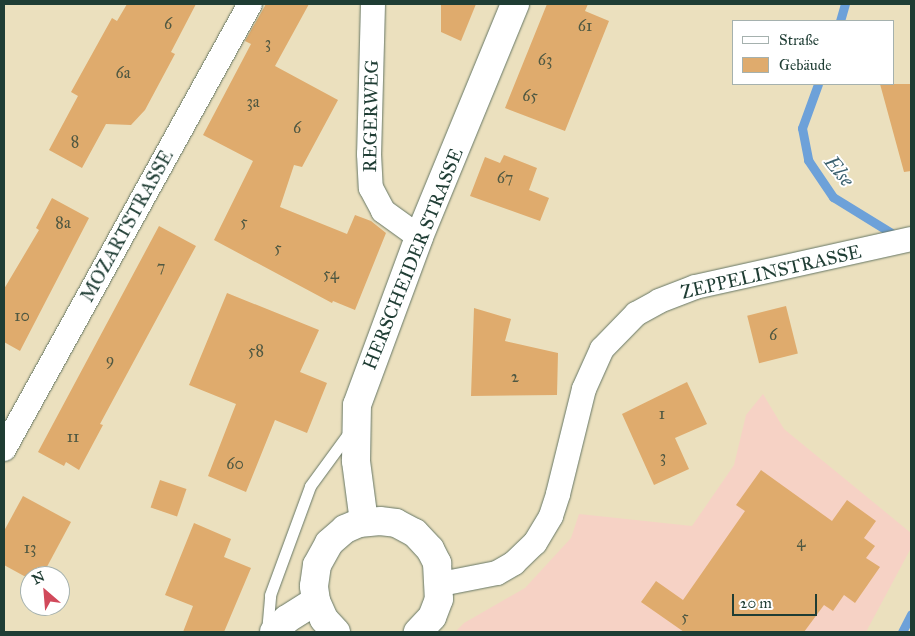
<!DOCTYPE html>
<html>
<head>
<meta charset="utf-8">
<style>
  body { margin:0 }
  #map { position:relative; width:915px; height:636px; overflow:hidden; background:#ebe0be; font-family:"IM FELL Great Primer",serif }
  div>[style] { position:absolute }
  .built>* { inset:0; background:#f6d2c5 }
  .stream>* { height:9px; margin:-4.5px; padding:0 4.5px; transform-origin:4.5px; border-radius:4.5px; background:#6da1d9 }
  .building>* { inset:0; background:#dfab6d; transform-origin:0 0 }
  .roads { filter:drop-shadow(0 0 1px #667664) drop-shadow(0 0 1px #667664) }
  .service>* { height:11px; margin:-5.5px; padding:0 5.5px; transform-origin:5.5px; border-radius:5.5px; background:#fff }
  .minor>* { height:24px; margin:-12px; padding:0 12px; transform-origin:12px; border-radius:12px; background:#fff }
  .secondary>* { height:28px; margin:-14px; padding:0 14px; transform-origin:14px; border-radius:14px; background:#fff }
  span { translate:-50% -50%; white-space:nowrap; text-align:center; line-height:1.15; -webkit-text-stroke:4px #fff; paint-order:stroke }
  .number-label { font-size:16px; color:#4f5842 }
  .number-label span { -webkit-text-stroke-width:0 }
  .street-label { font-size:19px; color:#1f3d34 }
  .water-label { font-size:20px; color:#3a606e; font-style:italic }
  .frame { position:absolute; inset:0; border:5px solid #1f3d34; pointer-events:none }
  .legend { position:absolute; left:732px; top:20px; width:162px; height:65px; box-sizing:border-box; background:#fff; border:1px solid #a5b1ae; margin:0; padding:6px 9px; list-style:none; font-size:15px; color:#1f3d34 }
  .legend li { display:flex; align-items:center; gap:10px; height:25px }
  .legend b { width:25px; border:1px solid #a5b1ae }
  .north { position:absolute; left:20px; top:566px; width:50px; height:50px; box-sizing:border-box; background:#fff; border:1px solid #a5b1ae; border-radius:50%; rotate:333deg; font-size:14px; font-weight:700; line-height:20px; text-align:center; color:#1f3d34 }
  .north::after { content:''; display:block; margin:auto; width:18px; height:22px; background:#d1495b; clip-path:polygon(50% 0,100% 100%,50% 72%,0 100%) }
  .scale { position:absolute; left:732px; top:594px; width:85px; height:22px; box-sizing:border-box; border:2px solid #1f3d34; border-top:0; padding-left:6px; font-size:15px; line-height:18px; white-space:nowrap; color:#1f3d34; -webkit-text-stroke:4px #fff; paint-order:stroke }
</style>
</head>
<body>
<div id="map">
  <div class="built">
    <i style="clip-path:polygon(763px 394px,784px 429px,911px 533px,911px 548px,866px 632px,455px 632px,464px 623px,525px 588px,571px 538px,579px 514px,692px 526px,734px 465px,746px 415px)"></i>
  </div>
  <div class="stream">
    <i style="left:840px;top:21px;width:18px;rotate:-74deg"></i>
    <i style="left:818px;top:84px;width:47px;rotate:110deg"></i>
    <i style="left:802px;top:128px;width:33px;rotate:79deg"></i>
    <i style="left:808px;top:160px;width:45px;rotate:56deg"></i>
    <i style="left:833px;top:197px;width:76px;rotate:31.6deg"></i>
    <i style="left:902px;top:632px;width:20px;rotate:-63deg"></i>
  </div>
  <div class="building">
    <i style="clip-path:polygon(127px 4px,196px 4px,171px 52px,175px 54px,145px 110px,131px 125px,106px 124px,82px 168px,49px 150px,78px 96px,71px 92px,112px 18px,117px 21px)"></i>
    <i style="clip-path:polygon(266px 4px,309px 4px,275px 66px,338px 100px,302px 167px,294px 165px,280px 207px,347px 234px,355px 215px,371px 221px,386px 233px,355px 310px,333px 301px,332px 303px,214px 240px,253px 161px,203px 135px,251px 44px,245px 41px)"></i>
    <i style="clip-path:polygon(441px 4px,476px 4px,461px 41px,441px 32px)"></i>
    <i style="clip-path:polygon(547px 4px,588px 4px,585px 11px,609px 21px,565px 131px,505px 108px)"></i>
    <i style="clip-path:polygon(880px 84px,911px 84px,911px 171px,904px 172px)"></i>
    <i style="clip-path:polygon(504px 155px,537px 168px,529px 190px,549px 198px,540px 221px,470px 196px,485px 157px,500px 163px)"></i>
    <i style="clip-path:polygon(52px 198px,89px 218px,20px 351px,4px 342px,4px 289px,39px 230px,36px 228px)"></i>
    <i style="clip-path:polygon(159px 226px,196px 246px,100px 424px,103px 425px,79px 470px,66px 462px,64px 466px,38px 452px)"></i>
    <i style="clip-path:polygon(227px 293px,319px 330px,300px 372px,327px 383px,307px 433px,275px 420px,246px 492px,208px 476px,236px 404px,189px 385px)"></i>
    <i style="left:786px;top:306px;width:49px;height:40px;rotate:76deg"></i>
    <i style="clip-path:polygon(474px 308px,511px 319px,505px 341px,558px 353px,557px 395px,471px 396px)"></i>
    <i style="clip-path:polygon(687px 382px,707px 424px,675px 438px,689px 469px,654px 485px,622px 414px)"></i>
    <i style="clip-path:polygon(761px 470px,832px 521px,847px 500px,876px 521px,864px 538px,875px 546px,866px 558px,880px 567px,855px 603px,844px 595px,833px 611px,824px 605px,804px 632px,684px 632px,641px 602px,656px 581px,683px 600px,745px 511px,736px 505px)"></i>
    <i style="left:160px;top:480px;width:28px;height:29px;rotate:19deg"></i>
    <i style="clip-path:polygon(23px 496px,71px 522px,42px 576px,24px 576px,4px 565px,4px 531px)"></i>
    <i style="clip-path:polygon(194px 523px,231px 539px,224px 557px,251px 568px,224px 632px,183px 632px,193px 606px,165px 595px)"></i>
  </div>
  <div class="roads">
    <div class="service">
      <i style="left:267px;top:632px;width:37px;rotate:-85deg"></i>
      <i style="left:270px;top:595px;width:116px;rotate:-69.8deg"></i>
      <i style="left:310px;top:486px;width:69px;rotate:-53.8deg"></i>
    </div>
    <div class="minor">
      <i style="left:373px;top:4px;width:150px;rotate:91.5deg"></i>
      <i style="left:369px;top:154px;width:34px;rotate:87deg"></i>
      <i style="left:371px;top:188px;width:26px;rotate:62deg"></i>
      <i style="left:383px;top:211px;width:44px;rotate:35.8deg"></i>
      <i style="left:4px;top:449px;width:508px;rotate:-61.07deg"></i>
      <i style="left:441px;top:584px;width:57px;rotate:-11.1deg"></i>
      <i style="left:497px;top:573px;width:20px;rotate:-30deg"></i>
      <i style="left:514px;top:563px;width:29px;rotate:-44deg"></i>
      <i style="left:535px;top:543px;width:31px;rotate:-59deg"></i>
      <i style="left:551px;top:516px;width:23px;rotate:-72deg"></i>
      <i style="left:558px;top:494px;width:108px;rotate:-76.1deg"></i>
      <i style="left:584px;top:389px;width:44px;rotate:-65.8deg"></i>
      <i style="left:602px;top:349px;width:49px;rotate:-45.8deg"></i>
      <i style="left:636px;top:314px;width:26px;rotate:-29deg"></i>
      <i style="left:659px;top:301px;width:39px;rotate:-21deg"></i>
      <i style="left:695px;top:287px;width:221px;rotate:-12.5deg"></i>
    </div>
    <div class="secondary">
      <i style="left:364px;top:522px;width:62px;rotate:-97.5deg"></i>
      <i style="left:356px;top:461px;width:56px;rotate:-89deg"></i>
      <i style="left:357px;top:405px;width:179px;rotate:-69.7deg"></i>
      <i style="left:419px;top:237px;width:252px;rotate:-67.6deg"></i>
      <i style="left:274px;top:632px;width:18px;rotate:-45deg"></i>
      <i style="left:287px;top:619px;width:34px;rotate:-32deg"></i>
      <i style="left:336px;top:632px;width:18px;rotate:-133deg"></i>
      <i style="left:324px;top:619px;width:20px;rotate:-114deg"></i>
      <i style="left:316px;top:601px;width:15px;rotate:-98deg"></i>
      <i style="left:314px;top:586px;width:21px;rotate:-82deg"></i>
      <i style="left:317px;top:565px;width:25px;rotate:-61deg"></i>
      <i style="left:329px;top:543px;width:21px;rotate:-41deg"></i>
      <i style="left:345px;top:529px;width:15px;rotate:-23deg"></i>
      <i style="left:359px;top:523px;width:21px;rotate:-5deg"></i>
      <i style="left:380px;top:521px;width:16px;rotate:7deg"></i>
      <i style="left:396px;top:523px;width:21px;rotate:28deg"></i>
      <i style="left:415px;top:533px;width:22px;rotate:47deg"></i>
      <i style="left:430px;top:549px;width:16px;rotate:63deg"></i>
      <i style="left:437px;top:563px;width:36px;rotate:87deg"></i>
      <i style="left:439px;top:599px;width:19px;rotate:111deg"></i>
      <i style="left:432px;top:617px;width:21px;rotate:133deg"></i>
    </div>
  </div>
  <div class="number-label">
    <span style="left:168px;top:24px">6</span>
    <span style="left:585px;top:26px">61</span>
    <span style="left:268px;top:43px">3</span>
    <span style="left:545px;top:60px">63</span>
    <span style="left:123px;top:73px">6a</span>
    <span style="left:530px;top:96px">65</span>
    <span style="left:253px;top:102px">3a</span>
    <span style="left:297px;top:128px">6</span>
    <span style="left:75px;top:142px">8</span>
    <span style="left:505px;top:178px">67</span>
    <span style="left:244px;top:222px">5</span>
    <span style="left:63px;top:223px">8a</span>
    <span style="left:278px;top:248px">5</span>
    <span style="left:161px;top:267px">7</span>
    <span style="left:331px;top:274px">54</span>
    <span style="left:22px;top:316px">10</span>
    <span style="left:773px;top:335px">6</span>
    <span style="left:256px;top:351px">58</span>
    <span style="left:110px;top:360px">9</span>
    <span style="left:515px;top:377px">2</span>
    <span style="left:662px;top:414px">1</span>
    <span style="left:73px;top:437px">11</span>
    <span style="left:663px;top:457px">3</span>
    <span style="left:235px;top:464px">60</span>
    <span style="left:801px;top:542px">4</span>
    <span style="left:30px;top:548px">13</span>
    <span style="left:685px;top:617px">5</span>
  </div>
  <div class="street-label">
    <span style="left:371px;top:116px;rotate:-89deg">REGERWEG</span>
    <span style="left:127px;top:226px;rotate:-61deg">MOZARTSTRASSE</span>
    <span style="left:413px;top:259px;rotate:-68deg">HERSCHEIDER STRASSE</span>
    <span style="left:771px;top:272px;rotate:-13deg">ZEPPELINSTRASSE</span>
  </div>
  <div class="water-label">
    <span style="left:839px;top:171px;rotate:51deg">Else</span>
  </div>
  <div class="frame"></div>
  <ul class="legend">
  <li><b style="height:6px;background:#fff"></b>Straße</li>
  <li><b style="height:14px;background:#dfab6d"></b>Gebäude</li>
  </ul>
  <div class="north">N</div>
  <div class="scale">20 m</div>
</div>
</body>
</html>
